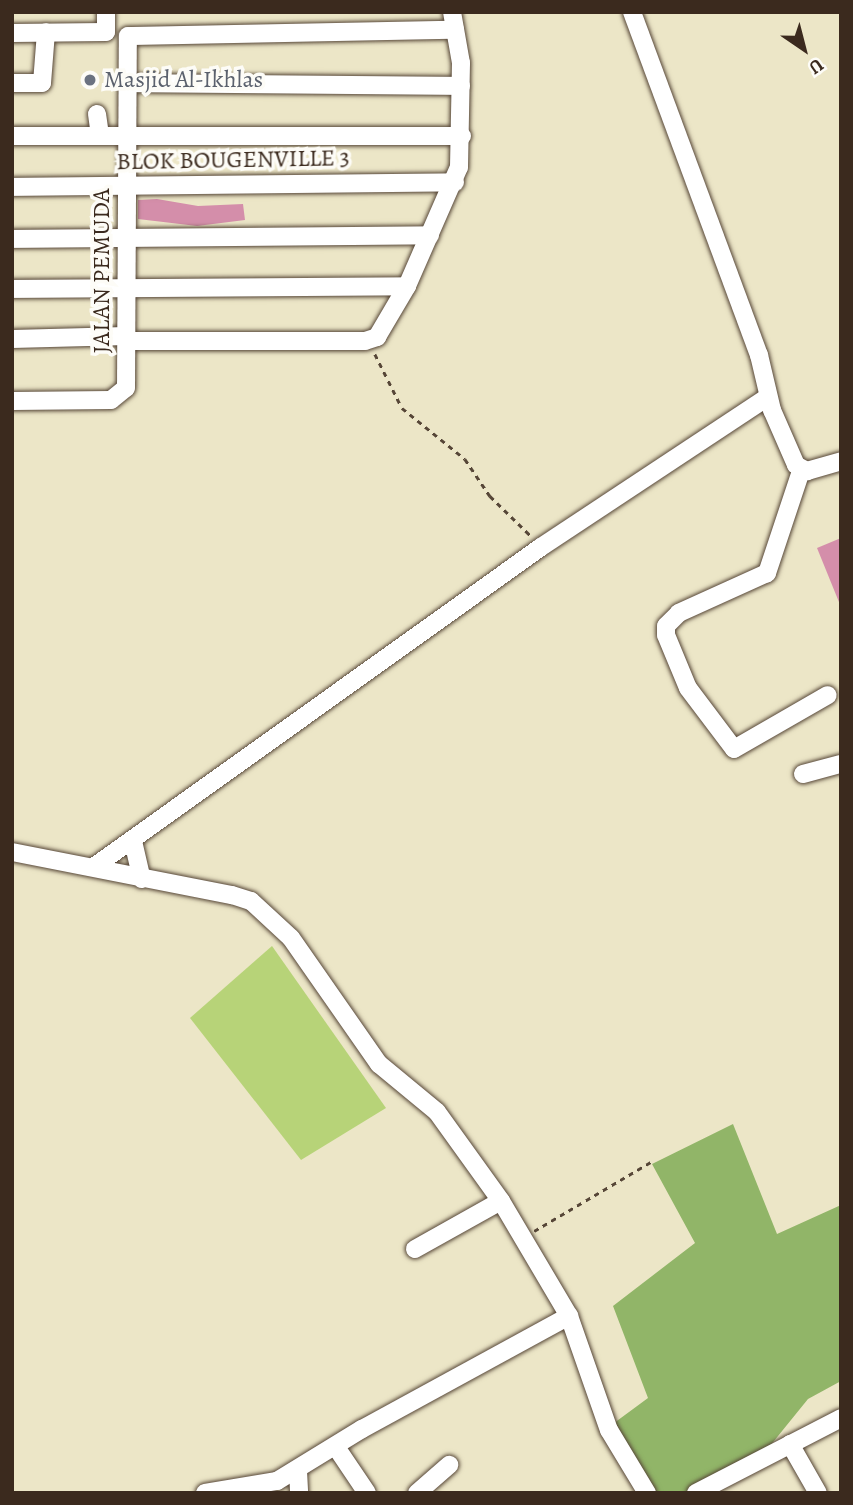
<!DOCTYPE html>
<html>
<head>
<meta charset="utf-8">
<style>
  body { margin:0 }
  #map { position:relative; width:853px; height:1505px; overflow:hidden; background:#ece6c7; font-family:Alegreya,serif }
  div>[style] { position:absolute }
  .green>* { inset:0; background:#b7d378 }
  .forest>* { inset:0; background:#91b568 }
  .building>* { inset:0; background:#d48eaa }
  .path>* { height:2.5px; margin-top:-1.25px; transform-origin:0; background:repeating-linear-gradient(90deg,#564637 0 5px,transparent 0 10px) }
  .roads { filter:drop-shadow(0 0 2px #564637) drop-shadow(0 0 2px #564637) }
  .minor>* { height:18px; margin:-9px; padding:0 9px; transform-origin:9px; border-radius:9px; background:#fff }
  .dots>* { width:19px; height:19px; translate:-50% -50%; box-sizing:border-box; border:4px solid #fdfcf7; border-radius:50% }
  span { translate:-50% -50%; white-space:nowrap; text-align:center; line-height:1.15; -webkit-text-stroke:7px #fdfcf7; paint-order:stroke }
  .worship-label { font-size:24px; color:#5b616d }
  .left { translate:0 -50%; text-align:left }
  .street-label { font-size:24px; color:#3b2a1e }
  .frame { position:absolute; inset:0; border:14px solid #3b2a1e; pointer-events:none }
  .north { position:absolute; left:769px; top:14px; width:70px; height:70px; -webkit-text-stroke:5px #fdfcf7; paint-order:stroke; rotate:145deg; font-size:19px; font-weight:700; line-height:28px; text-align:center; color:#3b2a1e }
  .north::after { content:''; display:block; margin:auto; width:24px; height:32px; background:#3b2a1e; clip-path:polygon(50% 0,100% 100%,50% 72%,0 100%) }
</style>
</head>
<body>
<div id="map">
  <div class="green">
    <i style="clip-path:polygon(272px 946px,386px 1108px,301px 1160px,190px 1018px)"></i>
  </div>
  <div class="forest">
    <i style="clip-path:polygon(733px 1124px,777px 1234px,841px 1205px,841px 1381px,808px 1399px,748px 1473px,710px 1493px,649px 1493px,610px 1426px,648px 1398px,613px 1306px,695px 1243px,652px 1164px)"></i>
  </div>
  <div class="building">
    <i style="clip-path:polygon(157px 199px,198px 206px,243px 204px,245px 220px,197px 226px,138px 219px,138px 200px)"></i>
    <i style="clip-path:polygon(841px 538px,841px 607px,817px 548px)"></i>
  </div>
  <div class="path">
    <i style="left:375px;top:354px;width:60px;rotate:63.4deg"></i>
    <i style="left:402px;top:408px;width:81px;rotate:39deg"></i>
    <i style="left:465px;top:459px;width:45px;rotate:56deg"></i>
    <i style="left:490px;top:496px;width:59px;rotate:44.3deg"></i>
    <i style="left:534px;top:1231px;width:139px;rotate:-30.6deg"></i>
  </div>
  <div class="roads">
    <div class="minor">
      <i style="left:632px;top:12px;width:366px;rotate:69.7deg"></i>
      <i style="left:759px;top:355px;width:57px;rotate:76.7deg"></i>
      <i style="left:772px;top:410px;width:60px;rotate:66.4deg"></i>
      <i style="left:796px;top:465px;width:13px;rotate:29deg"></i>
      <i style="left:807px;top:471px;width:35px;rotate:-16deg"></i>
      <i style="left:12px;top:33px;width:94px;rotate:-0.6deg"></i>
      <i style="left:106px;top:32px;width:20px;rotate:-90deg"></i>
      <i style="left:12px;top:83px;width:30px"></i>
      <i style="left:42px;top:83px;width:51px;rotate:-85.5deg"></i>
      <i style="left:126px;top:83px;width:335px;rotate:0.5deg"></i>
      <i style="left:97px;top:114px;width:22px;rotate:82deg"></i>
      <i style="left:12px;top:136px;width:450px"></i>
      <i style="left:12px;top:187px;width:443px;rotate:-0.6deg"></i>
      <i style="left:12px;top:239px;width:418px;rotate:-0.5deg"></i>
      <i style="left:12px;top:289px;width:395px;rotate:-0.4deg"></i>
      <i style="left:12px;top:339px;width:114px;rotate:-1.5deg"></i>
      <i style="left:127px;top:341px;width:238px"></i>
      <i style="left:365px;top:341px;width:13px;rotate:-18deg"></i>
      <i style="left:377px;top:337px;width:59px;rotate:-59.5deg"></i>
      <i style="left:407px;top:286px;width:130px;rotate:-66.4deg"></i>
      <i style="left:459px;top:167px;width:104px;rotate:-88.9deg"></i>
      <i style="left:461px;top:63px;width:52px;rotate:-100deg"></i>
      <i style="left:12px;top:401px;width:99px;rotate:-0.6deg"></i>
      <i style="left:111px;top:400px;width:19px;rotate:-39deg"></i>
      <i style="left:126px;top:388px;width:352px;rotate:-89.7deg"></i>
      <i style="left:128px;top:36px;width:327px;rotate:-1.1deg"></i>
      <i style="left:801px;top:471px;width:108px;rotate:108.4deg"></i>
      <i style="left:767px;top:573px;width:97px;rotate:155.6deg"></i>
      <i style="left:679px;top:613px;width:18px;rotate:135deg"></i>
      <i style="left:666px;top:626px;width:9px;rotate:90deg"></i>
      <i style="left:666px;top:635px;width:57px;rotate:67.5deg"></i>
      <i style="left:688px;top:688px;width:76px;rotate:53deg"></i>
      <i style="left:734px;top:749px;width:108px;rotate:-29.9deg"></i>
      <i style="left:803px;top:774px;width:39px;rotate:-15deg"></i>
      <i style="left:133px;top:841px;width:39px;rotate:77deg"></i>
      <i style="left:12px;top:852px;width:224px;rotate:11.1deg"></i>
      <i style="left:232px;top:895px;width:20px;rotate:18deg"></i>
      <i style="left:251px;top:901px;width:54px;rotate:42.8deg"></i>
      <i style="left:291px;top:938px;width:154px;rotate:55.1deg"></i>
      <i style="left:379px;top:1064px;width:75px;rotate:39.6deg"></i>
      <i style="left:437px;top:1112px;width:110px;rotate:54.3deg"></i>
      <i style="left:501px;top:1201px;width:134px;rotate:59.4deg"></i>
      <i style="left:569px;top:1316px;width:121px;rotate:70.7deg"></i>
      <i style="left:609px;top:1430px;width:74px;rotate:58.9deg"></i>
      <i style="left:95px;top:866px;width:548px;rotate:-35.57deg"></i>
      <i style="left:541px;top:547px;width:272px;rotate:-33.5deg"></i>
      <i style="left:415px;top:1249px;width:98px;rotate:-29.2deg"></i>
      <i style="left:790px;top:1444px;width:56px;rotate:60.3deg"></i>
      <i style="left:336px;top:1447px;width:55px;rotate:56deg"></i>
      <i style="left:298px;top:1471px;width:22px;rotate:87deg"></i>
      <i style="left:205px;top:1493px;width:73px;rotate:-9.5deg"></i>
      <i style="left:277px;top:1481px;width:100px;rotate:-31.5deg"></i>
      <i style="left:362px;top:1429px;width:236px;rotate:-28.6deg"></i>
      <i style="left:417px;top:1493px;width:43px;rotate:-41.2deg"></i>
      <i style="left:696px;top:1493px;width:163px;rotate:-27.3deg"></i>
    </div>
  </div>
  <div class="dots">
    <i style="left:90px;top:80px;background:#6b7280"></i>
  </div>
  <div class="worship-label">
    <span class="left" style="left:104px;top:80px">Masjid Al-Ikhlas</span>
  </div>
  <div class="street-label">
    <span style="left:233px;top:160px;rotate:-1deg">BLOK BOUGENVILLE 3</span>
    <span style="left:102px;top:271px;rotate:-90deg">JALAN PEMUDA</span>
  </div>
  <div class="frame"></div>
  <div class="north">U</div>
</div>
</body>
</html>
